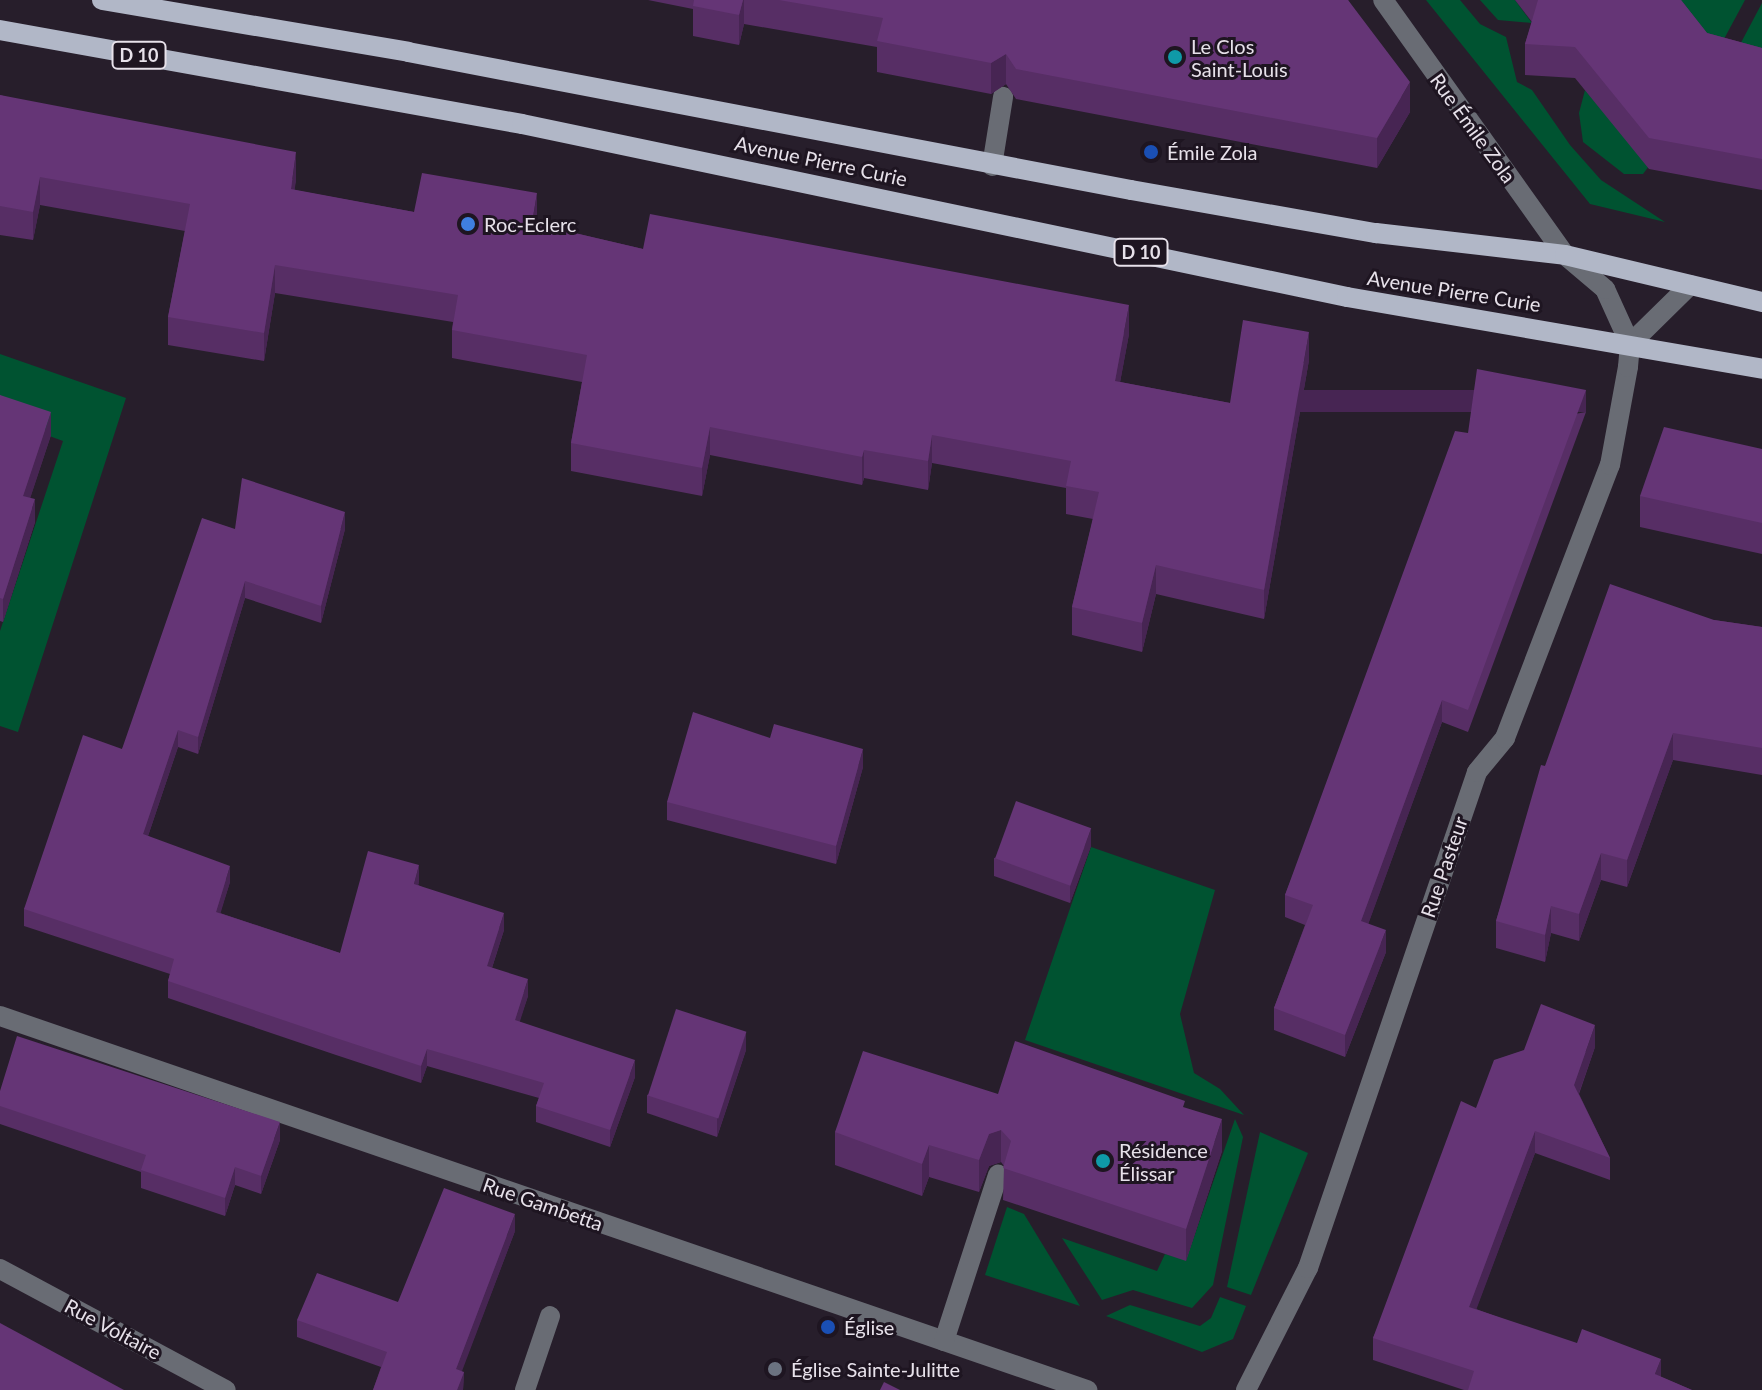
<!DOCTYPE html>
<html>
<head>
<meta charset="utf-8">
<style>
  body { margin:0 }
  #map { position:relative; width:1762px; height:1390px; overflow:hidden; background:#271e2b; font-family:Lato,sans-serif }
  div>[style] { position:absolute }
  .green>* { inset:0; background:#005331 }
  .minor>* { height:20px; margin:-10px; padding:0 10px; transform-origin:10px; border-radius:10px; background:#696c74 }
  .major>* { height:20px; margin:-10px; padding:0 10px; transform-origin:10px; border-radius:10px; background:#b1b7c7 }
  .wall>* { inset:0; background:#572e65 }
  .shaded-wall>* { inset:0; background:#472553; transform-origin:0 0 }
  .building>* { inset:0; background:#653576; transform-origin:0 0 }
  .dots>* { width:22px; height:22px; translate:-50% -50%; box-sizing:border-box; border:4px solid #1e1521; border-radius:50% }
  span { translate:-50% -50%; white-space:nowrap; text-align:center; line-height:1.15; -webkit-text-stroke:6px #1e1521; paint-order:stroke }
  .shield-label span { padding:2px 6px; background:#1e1521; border:2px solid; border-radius:6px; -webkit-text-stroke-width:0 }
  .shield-label { font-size:18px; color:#e7e1ea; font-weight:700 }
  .poi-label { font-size:20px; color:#e7e1ea }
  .left { translate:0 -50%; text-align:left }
  .street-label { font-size:20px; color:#e7e1ea }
</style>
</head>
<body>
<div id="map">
  <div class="green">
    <i style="clip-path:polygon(1426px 0,1460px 0,1480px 24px,1506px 37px,1517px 82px,1532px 90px,1570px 145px,1601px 180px,1665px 222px,1590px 204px)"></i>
    <i style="clip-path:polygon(1480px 0,1515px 0,1532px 23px,1498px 20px)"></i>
    <i style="clip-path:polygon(1673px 0,1745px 0,1710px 65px)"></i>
    <i style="clip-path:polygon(1762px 3px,1762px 79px,1726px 71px)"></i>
    <i style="clip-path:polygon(1585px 90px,1649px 166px,1643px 174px,1624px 174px,1583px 142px,1579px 113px)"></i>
    <i style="clip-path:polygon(0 354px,126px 398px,18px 732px,0 726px,0 631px,63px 441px,0 418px)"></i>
    <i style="clip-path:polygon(1091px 847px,1215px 890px,1180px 1014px,1194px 1073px,1220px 1089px,1244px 1115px,1025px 1040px)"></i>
    <i style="clip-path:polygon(1235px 1119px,1243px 1137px,1213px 1285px,1192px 1308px,1133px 1290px,1102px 1300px,1062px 1238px,1157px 1271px,1165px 1254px,1186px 1260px)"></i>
    <i style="clip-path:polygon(1260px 1132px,1308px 1153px,1251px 1295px,1227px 1287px)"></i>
    <i style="clip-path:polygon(1007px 1207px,1024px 1214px,1080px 1306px,985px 1275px)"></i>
    <i style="clip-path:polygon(1220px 1297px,1246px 1306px,1233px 1339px,1202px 1352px,1106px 1316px,1130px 1305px,1200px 1326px,1211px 1318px)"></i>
  </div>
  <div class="minor">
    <i style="left:992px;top:166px;width:70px;rotate:-80.9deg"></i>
    <i style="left:1630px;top:344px;width:84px;rotate:-44.5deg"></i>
    <i style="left:0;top:1016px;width:1150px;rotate:18.99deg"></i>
    <i style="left:0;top:1269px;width:256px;rotate:28.2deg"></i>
    <i style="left:944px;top:1341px;width:175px;rotate:-72deg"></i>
    <i style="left:525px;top:1390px;width:78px;rotate:-71.3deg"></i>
    <i style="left:1246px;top:1390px;width:137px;rotate:-63.1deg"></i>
    <i style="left:1308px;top:1268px;width:524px;rotate:-71.18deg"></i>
    <i style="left:1477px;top:772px;width:44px;rotate:-50.5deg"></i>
    <i style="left:1505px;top:738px;width:292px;rotate:-69deg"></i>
    <i style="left:1610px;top:465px;width:100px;rotate:-79.6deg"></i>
    <i style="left:1628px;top:367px;width:23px;rotate:-85deg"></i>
    <i style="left:1630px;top:344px;width:60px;rotate:-114.4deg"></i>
    <i style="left:1605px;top:289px;width:52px;rotate:-139.6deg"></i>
    <i style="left:1565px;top:255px;width:313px;rotate:-125.5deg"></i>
  </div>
  <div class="major">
    <i style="left:102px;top:0;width:310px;rotate:9.6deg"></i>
    <i style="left:408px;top:52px;width:736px;rotate:10.81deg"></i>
    <i style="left:1131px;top:190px;width:249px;rotate:10deg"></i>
    <i style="left:1376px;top:233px;width:190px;rotate:6.6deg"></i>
    <i style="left:1565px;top:255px;width:203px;rotate:13.4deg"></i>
    <i style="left:0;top:30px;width:530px;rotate:10.21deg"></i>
    <i style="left:522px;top:124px;width:843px;rotate:11.84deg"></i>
    <i style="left:1347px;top:297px;width:421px;rotate:9.8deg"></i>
  </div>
  <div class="wall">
    <i style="clip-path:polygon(648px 0,1348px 0,1410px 112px,1377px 168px,1016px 99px,1006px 84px,991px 94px,877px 72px,877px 47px,744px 24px,739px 45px,693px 36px,693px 9px)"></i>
    <i style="clip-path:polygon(1515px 0,1681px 0,1707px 33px,1762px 48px,1762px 190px,1649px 169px,1575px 78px,1525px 75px,1525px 44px,1532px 22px)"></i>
    <i style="clip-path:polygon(0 95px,296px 180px,294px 190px,414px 212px,536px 224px,643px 249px,1129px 334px,1120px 382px,1230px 403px,1309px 360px,1264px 619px,1156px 594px,1142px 652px,1072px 635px,1072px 607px,1093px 519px,1066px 514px,1066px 488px,932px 463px,928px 490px,864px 478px,862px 485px,710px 455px,702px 496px,571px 471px,571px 443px,582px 382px,452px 358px,452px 330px,453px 322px,275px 293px,264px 361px,168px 345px,168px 317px,185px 231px,40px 205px,33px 240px,0 235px)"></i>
    <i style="clip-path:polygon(0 395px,51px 435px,30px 498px,35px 522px,3px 622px,0 621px)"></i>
    <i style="clip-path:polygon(1586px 412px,1468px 732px,1442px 722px,1368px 924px,1386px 952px,1345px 1057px,1274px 1030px,1274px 1008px,1305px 925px,1285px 917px,1285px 895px,1468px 433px)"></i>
    <i style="clip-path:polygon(1762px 449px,1762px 554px,1640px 527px,1640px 496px)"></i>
    <i style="clip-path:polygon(235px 529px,345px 529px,321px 623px,245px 598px,198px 754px,178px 747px,148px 836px,230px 882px,220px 913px,340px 953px,419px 882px,418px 885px,504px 930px,492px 968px,528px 996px,519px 1022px,635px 1077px,610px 1147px,536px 1122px,536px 1106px,539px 1098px,427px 1066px,421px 1083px,336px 1055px,168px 998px,168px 981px,170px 974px,24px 926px,24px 909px,122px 749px)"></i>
    <i style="clip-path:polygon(1714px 620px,1762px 627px,1762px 775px,1673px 760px,1627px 887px,1601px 880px,1579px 941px,1551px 933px,1545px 962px,1496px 948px,1496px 921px,1545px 766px)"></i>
    <i style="clip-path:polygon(770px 738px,863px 767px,836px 864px,667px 820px,667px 802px)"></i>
    <i style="clip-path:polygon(1091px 846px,1070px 903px,994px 876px,994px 858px)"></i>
    <i style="clip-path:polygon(1595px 1047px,1579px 1094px,1610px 1158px,1610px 1180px,1535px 1153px,1476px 1309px,1661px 1377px,1692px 1390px,1464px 1390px,1373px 1360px,1373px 1338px,1476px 1108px)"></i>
    <i style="clip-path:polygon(746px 1050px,717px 1137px,647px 1113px,647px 1095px)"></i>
    <i style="clip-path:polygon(0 1091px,280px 1140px,261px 1194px,235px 1185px,225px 1216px,141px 1188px,141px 1172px,0 1124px)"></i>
    <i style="clip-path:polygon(998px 1094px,1185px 1108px,1222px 1151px,1186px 1261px,1003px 1200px,1004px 1166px,1001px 1162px,989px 1166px,979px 1192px,929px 1177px,922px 1196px,835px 1165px,835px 1132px)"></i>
    <i style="clip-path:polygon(515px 1231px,461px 1372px,464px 1372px,463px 1390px,373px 1390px,381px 1367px,297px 1337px,297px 1320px,398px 1302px)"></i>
  </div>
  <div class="shaded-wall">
    <i style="clip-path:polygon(743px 0,744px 0,744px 24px,739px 45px,739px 15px)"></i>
    <i style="clip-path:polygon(1006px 54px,1006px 84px,991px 94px,991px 63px)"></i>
    <i style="clip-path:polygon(1410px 82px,1410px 112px,1377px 168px,1377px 138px)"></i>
    <i style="clip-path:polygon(296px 152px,296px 180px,291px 217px,291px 189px)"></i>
    <i style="clip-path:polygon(40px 177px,40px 205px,33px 240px,33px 212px)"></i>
    <i style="clip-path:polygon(537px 193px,537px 221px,532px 251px,532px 223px)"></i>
    <i style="clip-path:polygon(275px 265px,275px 293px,264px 361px,264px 333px)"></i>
    <i style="clip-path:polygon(1129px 305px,1129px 334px,1115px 410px,1115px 381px)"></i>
    <i style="clip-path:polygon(1309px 332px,1309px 360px,1264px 619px,1264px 590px)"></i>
    <i style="left:1586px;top:390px;width:22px;height:341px;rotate:90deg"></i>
    <i style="clip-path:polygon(51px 412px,51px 435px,23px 520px,23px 496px)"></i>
    <i style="clip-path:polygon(710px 427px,710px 455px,702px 496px,702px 468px)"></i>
    <i style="clip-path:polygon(932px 435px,932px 463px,928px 490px,928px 461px)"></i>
    <i style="clip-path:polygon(864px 450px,864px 478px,862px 485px,862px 457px)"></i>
    <i style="clip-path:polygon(35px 499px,35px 522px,3px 622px,3px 599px)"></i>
    <i style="clip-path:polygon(345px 512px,345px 529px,321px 623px,321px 606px)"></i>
    <i style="clip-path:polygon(1156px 565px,1156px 594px,1142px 652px,1142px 623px)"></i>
    <i style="clip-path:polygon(245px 581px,245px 598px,198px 754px,198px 737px)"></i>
    <i style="clip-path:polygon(1442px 700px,1442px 722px,1361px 944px,1361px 921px)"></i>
    <i style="clip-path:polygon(178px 730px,178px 747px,143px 851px,143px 834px)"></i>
    <i style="clip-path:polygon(1673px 733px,1673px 760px,1627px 887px,1627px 860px)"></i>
    <i style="clip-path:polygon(863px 749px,863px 767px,836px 864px,836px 846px)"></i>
    <i style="clip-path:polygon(1091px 829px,1091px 846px,1070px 903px,1070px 885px)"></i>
    <i style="clip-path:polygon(1601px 853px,1601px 880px,1579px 941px,1579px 914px)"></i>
    <i style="clip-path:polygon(419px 865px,419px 882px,414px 900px,414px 884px)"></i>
    <i style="clip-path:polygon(230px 866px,230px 882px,216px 928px,216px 912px)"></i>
    <i style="clip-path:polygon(1551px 906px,1551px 933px,1545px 962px,1545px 935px)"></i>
    <i style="clip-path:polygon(504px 913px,504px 930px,487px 983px,487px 966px)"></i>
    <i style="clip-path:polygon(1386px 930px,1386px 952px,1345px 1057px,1345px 1035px)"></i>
    <i style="clip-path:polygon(528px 979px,528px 996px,515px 1037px,515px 1020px)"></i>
    <i style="clip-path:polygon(1595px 1025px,1595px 1047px,1574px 1107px,1574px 1085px)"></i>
    <i style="clip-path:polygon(746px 1032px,746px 1050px,717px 1137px,717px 1119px)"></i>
    <i style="clip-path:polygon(427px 1049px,427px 1066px,421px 1083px,421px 1066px)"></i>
    <i style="clip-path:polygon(635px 1060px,635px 1077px,610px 1147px,610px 1130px)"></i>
    <i style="clip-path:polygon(1222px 1119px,1222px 1151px,1186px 1261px,1186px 1229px)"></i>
    <i style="clip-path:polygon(280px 1122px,280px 1140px,261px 1194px,261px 1176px)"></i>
    <i style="clip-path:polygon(1001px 1130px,1001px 1162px,989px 1166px,979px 1192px,979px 1160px,989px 1134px)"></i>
    <i style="clip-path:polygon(1535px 1131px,1535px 1153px,1469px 1329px,1469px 1307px)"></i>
    <i style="clip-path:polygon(929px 1145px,929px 1177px,922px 1196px,922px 1164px)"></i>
    <i style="clip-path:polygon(235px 1167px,235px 1185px,225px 1216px,225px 1198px)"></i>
    <i style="clip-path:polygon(515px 1214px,515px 1231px,456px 1387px,456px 1369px)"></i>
    <i style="clip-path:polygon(1661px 1359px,1661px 1381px,1655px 1374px)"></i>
    <i style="clip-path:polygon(464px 1372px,463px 1390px,457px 1390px)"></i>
  </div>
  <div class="building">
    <i style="clip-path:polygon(694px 0,743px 0,739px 15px,693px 6px)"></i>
    <i style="clip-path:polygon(779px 0,1348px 0,1410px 82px,1377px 138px,1016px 69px,1006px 54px,991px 63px,877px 41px,883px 18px)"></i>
    <i style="clip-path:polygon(1538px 0,1681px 0,1707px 33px,1762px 48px,1762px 159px,1649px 138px,1575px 47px,1525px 44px)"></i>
    <i style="clip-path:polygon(0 95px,296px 152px,291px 189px,414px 212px,422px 173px,537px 193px,532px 223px,643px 249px,650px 214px,1129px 305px,1115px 381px,1230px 403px,1243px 320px,1309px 332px,1264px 590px,1156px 565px,1142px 623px,1072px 607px,1099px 492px,1066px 486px,1071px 461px,932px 435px,928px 461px,864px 450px,862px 457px,710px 427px,702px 468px,571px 443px,587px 355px,452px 330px,458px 295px,275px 265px,264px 333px,168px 317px,190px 204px,40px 177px,33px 212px,0 206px)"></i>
    <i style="clip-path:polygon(1477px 369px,1586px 390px,1468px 710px,1442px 700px,1361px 921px,1386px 930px,1345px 1035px,1274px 1008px,1313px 905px,1285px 895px,1455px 431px,1468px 433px)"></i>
    <i style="clip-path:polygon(0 395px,51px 412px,23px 496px,35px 499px,3px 599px,0 598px)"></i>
    <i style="clip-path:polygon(1664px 427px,1762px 449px,1762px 523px,1640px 496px)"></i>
    <i style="clip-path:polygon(242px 478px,345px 512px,321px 606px,245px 581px,198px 737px,178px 730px,143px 834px,230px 866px,216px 912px,340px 953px,368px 851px,419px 865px,414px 884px,504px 913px,487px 966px,528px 979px,515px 1020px,635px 1060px,610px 1130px,536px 1106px,544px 1083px,427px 1049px,421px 1066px,336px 1038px,168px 981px,174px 959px,24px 909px,83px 735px,122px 749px,202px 518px,235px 529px)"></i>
    <i style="clip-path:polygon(1610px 584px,1714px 620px,1762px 627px,1762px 748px,1673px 733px,1627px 860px,1601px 853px,1579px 914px,1551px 906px,1545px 935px,1496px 921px,1541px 765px,1545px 766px)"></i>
    <i style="clip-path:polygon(693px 712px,770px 738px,774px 724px,863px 749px,836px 846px,667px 802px)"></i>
    <i style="left:1016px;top:801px;width:80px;height:61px;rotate:20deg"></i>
    <i style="clip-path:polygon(1541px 1004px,1595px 1025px,1574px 1085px,1610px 1158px,1535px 1131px,1469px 1307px,1577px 1343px,1582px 1329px,1661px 1359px,1655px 1374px,1692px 1390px,1468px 1390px,1474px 1371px,1373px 1338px,1461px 1101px,1476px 1108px,1494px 1060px,1524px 1050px)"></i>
    <i style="left:676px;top:1009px;width:74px;height:91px;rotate:18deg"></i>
    <i style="clip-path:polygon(17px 1036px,280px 1122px,261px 1176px,235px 1167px,225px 1198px,141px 1170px,146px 1155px,0 1106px,0 1091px)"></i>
    <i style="clip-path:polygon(1015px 1041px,1185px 1101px,1183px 1107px,1222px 1119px,1186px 1229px,1003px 1168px,1011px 1141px,1001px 1130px,989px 1134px,979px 1160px,929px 1145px,922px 1164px,835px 1132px,863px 1051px,998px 1094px)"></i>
    <i style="clip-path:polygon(444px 1188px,515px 1214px,456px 1369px,464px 1372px,457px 1390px,373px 1390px,387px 1352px,297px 1320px,317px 1273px,398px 1302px)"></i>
    <i style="clip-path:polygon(0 1323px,124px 1390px,0 1390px)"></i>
    <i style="clip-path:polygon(884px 1382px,900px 1390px,880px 1390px)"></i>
  </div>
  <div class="dots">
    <i style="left:1175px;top:57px;background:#0f9aa8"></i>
    <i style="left:1151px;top:152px;background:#1a4fb4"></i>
    <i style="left:468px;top:224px;background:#3f7fe0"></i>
    <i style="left:1103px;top:1161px;background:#0f9aa8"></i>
    <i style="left:828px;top:1327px;background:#1a4fb4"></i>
    <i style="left:775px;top:1369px;background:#6b7280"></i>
  </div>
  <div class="shield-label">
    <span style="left:139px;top:55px">D 10</span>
    <span style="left:1141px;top:252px">D 10</span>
  </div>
  <div class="poi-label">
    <span class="left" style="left:1191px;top:58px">Le Clos<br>Saint-Louis</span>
    <span class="left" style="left:1167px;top:152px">Émile Zola</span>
    <span class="left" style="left:484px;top:224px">Roc-Eclerc</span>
    <span class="left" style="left:1119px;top:1162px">Résidence<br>Élissar</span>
    <span class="left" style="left:844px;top:1327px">Église</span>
    <span class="left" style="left:791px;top:1369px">Église Sainte-Julitte</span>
  </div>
  <div class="street-label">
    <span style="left:1473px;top:128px;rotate:54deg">Rue Émile Zola</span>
    <span style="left:821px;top:161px;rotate:12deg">Avenue Pierre Curie</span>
    <span style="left:1454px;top:291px;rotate:9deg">Avenue Pierre Curie</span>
    <span style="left:1444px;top:867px;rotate:-71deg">Rue Pasteur</span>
    <span style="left:543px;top:1204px;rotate:19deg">Rue Gambetta</span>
    <span style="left:113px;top:1329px;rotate:28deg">Rue Voltaire</span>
  </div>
</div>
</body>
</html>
